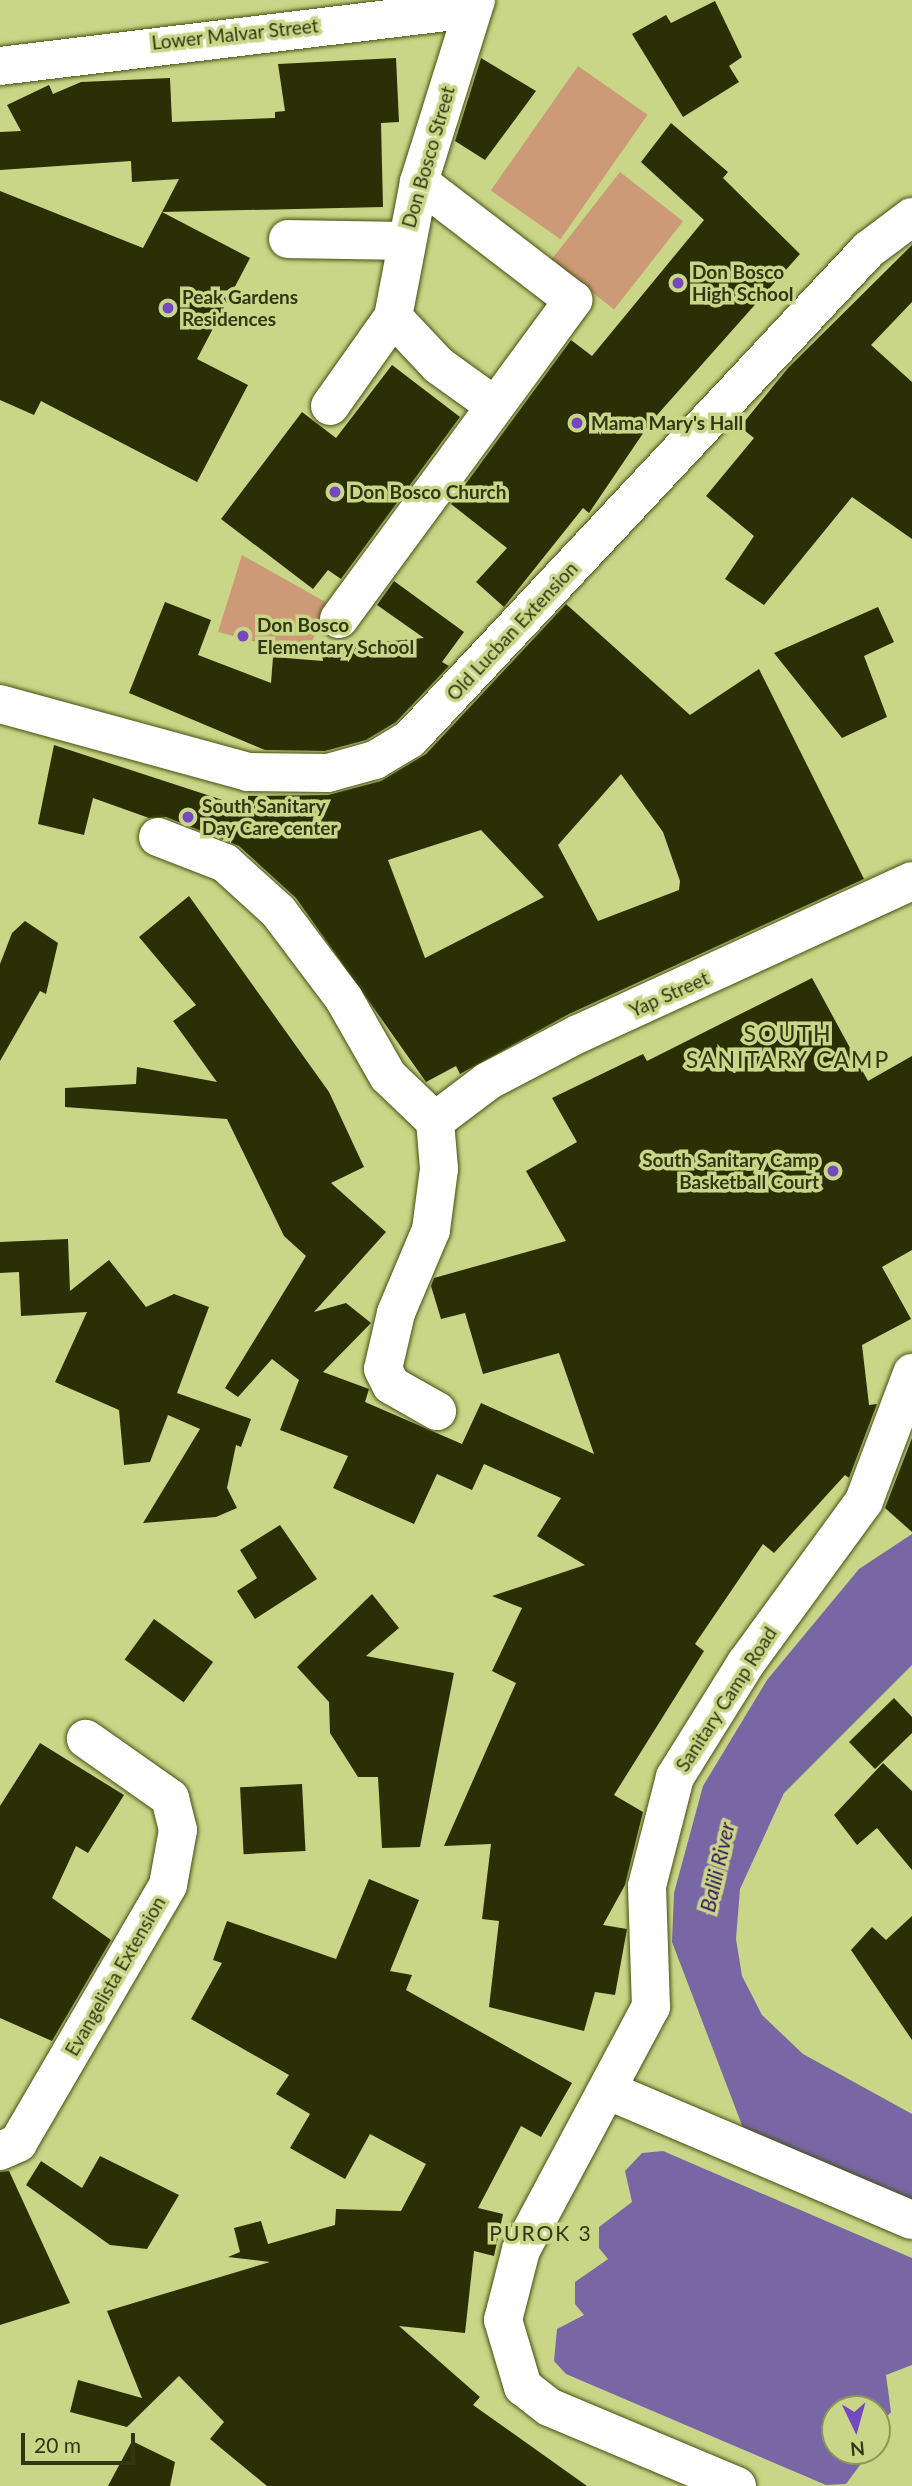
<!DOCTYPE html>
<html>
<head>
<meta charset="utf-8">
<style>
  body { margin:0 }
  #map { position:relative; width:912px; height:2486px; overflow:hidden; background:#cad687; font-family:Lato,sans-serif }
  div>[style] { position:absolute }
  .green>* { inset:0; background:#cd9a77; transform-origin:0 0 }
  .water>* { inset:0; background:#7867a4 }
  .building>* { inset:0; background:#2a2f05; transform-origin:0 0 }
  .roads { filter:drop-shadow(0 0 2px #464e10) drop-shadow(0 0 2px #464e10) }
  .minor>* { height:38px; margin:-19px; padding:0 19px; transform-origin:19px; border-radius:19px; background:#fff }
  .dots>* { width:19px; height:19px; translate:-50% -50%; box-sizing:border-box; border:4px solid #cad687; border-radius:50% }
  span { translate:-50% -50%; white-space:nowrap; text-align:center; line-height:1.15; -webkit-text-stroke:7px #cad687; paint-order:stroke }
  .street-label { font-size:19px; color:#313615 }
  .poi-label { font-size:19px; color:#313615; font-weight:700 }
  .left { translate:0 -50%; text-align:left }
  .right { translate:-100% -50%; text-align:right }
  .water-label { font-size:21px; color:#341560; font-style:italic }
  .neighbourhood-label { font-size:21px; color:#313615; letter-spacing:2px }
  .quarter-label { font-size:23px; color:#313615; letter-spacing:2px }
  .north { position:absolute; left:821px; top:2395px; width:70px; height:70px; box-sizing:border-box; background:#cad687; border:2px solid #8d9659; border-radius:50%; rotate:175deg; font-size:19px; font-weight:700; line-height:28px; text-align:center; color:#313615 }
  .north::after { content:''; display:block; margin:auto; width:24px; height:32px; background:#7348c0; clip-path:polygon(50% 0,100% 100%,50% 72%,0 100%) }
  .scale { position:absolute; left:21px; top:2433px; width:114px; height:32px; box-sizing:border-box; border:4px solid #313615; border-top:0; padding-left:9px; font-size:21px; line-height:24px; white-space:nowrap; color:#313615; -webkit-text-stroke:5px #cad687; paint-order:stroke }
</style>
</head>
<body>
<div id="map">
  <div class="green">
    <i style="left:578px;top:66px;width:85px;height:152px;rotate:35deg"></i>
    <i style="left:620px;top:172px;width:80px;height:112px;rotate:38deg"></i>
    <i style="clip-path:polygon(242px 555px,329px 604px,306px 655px,218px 632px)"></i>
  </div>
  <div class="water">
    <i style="clip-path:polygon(912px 1534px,912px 1665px,784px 1793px,740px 1889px,736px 1939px,742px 1976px,762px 2015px,803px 2054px,912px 2114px,912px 2207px,745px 2133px,672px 1942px,674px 1893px,703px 1786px,767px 1680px,859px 1569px)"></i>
    <i style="clip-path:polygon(663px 2151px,912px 2258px,912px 2365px,886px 2375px,891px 2412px,877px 2427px,877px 2409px,835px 2409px,835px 2451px,865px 2451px,866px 2457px,846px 2484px,826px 2485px,566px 2374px,554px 2361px,557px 2329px,584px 2315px,575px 2304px,575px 2282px,608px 2259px,599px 2248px,599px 2227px,632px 2202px,625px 2171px,642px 2153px)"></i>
  </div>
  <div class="building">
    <i style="clip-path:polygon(715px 1px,742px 57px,729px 66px,739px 82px,683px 117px,632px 34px,666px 15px,671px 23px)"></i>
    <i style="clip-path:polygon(396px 58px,399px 122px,381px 123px,383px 207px,162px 212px,179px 179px,132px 182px,131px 161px,0 170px,0 132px,21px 131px,7px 105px,49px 85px,53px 94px,81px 82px,170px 78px,172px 122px,275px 118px,275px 112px,285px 111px,278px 64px)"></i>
    <i style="clip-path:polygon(481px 58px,536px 91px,485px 160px,455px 141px)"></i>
    <i style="clip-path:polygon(671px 123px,728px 172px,723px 178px,800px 254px,650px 423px,589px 513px,583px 508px,504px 607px,476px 582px,507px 548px,451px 504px,571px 340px,592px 356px,704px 220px,641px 162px)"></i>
    <i style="clip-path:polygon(0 191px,143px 248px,162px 212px,250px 258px,197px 359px,248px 385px,197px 482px,41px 401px,34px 415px,0 400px)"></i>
    <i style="clip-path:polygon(912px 245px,912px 302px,871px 345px,912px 382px,912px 539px,852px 497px,764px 605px,725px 579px,754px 536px,706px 496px,754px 438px,740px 427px,788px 368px)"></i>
    <i style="clip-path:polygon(392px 365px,460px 417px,341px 579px,328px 570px,313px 589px,221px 519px,302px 412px,336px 438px)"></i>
    <i style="clip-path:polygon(394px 581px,464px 632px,442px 662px,449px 666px,396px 722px,366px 740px,325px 751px,265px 750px,129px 693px,165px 602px,211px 620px,198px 655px,271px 683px,273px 657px,323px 661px,321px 648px,424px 638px,377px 605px)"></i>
    <i style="clip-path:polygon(evenodd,566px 604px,690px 715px,759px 669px,864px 879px,569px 1014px,460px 1074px,456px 1066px,426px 1082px,296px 898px,239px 846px,166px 817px,149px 818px,93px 798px,84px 835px,38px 824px,54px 745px,238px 805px,244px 796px,328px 795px,381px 781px,426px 754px,566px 604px,621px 774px,663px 832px,680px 881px,679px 890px,598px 921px,558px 845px,621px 774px,566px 604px,481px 830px,544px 897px,425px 958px,388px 860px,481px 830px)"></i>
    <i style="clip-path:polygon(878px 607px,894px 642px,864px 656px,887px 717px,842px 738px,774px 653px)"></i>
    <i style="clip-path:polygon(189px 896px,329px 1092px,364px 1167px,331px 1183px,386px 1232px,314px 1312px,346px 1303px,371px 1323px,323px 1372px,369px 1389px,365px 1402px,462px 1444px,481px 1403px,594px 1454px,559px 1353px,483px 1374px,465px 1313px,441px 1319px,431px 1286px,434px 1278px,566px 1241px,526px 1171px,577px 1142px,552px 1098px,643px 1054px,647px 1061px,812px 978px,868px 1081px,912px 1056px,912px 1250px,882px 1267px,911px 1319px,862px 1345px,869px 1405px,877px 1404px,849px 1478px,845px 1475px,774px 1553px,763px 1544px,695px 1644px,704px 1651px,614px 1795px,643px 1812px,625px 1885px,603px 1925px,627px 1929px,615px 1995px,595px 1992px,584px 2031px,489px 2007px,499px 1921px,482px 1919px,491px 1844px,444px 1846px,516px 1683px,492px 1671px,522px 1608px,492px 1596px,585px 1565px,537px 1536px,561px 1498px,484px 1464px,472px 1490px,437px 1474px,414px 1524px,333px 1488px,348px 1456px,280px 1430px,299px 1380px,272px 1359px,238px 1397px,225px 1388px,306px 1256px,284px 1236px,227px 1119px,65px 1107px,65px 1088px,136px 1084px,137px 1067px,217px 1082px,173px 1021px,196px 1005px,139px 937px)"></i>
    <i style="clip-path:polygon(25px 921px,58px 943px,46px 994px,40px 991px,0 1061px,0 964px,12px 933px)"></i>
    <i style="clip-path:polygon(68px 1239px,70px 1291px,109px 1260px,146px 1307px,174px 1294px,209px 1307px,177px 1393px,251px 1419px,241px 1447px,236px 1445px,227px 1488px,237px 1508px,216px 1517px,143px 1523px,200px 1429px,168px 1415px,150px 1462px,124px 1465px,119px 1410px,55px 1382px,87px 1312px,21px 1316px,19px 1272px,0 1273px,0 1242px)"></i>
    <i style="clip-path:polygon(912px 1438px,912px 1532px,885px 1508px)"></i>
    <i style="clip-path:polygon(280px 1525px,317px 1579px,255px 1619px,237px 1591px,257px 1578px,240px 1550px)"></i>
    <i style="clip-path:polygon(372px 1594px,399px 1628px,366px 1656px,454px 1673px,420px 1847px,382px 1848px,378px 1777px,358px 1777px,330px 1733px,329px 1702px,297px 1667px)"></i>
    <i style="left:154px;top:1619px;width:73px;height:50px;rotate:36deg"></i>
    <i style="clip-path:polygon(894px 1698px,912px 1717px,912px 1733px,875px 1769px,849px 1742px)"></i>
    <i style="clip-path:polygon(40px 1743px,124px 1795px,88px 1853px,76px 1846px,52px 1898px,111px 1940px,52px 2041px,0 2018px,0 1806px)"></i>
    <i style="clip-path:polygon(883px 1763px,912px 1791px,912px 1870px,877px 1828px,857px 1845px,834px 1815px)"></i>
    <i style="left:302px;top:1784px;width:67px;height:62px;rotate:87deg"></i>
    <i style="clip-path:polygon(369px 1879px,419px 1900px,390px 1971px,412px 1975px,406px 1990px,572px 2083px,541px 2137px,521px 2126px,478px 2208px,503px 2214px,494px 2256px,474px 2251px,465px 2333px,399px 2326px,480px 2397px,473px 2405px,587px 2486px,267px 2486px,210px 2439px,224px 2422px,179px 2376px,127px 2427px,70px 2412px,78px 2380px,142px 2398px,107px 2311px,270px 2262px,228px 2257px,240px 2252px,234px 2228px,261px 2221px,268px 2244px,335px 2225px,336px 2209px,401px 2211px,426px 2164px,370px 2134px,345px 2179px,290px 2148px,310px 2114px,276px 2094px,289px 2075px,191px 2019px,222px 1963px,213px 1960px,227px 1921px,336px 1959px)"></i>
    <i style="clip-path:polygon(912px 1916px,912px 2040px,851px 1950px,872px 1927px,886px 1940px)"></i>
    <i style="clip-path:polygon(100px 2156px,179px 2195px,147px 2249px,110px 2245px,26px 2185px,41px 2161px,82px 2188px)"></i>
    <i style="clip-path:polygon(9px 2171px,70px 2303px,0 2325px,0 2172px)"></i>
    <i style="clip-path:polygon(132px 2441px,175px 2462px,170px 2486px,108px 2486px)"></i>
  </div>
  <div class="roads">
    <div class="minor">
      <i style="left:476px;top:0;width:191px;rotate:107.4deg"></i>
      <i style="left:419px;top:182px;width:137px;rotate:100.9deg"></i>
      <i style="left:393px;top:317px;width:66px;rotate:46.8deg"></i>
      <i style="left:438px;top:365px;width:70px;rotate:35.7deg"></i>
      <i style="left:0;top:66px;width:475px;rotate:-6.9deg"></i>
      <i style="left:288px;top:239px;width:116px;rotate:1deg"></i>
      <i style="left:330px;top:406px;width:109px;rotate:-54.7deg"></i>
      <i style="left:339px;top:619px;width:396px;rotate:-53.7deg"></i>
      <i style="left:573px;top:300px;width:194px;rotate:-142.5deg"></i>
      <i style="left:0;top:704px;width:257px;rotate:15.3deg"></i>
      <i style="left:248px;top:772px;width:80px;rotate:0.7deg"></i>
      <i style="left:328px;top:773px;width:49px;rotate:-15.5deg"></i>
      <i style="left:375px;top:760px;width:41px;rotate:-31deg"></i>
      <i style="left:410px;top:739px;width:670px;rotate:-46.87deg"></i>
      <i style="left:868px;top:250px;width:55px;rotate:-36.9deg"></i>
      <i style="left:158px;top:837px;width:72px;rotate:21.2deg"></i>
      <i style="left:225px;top:863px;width:72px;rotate:42.2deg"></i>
      <i style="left:278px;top:911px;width:110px;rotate:53.1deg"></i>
      <i style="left:344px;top:999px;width:89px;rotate:60.3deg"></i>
      <i style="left:388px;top:1076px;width:65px;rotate:43.8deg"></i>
      <i style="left:435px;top:1121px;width:48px;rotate:85.2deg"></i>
      <i style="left:439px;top:1169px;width:62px;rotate:97.5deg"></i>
      <i style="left:431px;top:1230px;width:90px;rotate:112.9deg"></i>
      <i style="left:396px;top:1313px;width:57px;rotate:103.1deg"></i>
      <i style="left:383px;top:1369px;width:18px;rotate:63deg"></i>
      <i style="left:391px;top:1385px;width:53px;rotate:29.5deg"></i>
      <i style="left:435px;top:1121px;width:66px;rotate:-37deg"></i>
      <i style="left:488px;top:1081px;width:102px;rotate:-27.6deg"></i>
      <i style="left:578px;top:1034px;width:367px;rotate:-24.6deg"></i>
      <i style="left:609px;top:2091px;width:329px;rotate:23.1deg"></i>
      <i style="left:0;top:2151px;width:20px;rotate:-24deg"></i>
      <i style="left:18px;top:2143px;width:298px;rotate:-59.8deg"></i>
      <i style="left:168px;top:1885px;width:56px;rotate:-79.7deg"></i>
      <i style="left:178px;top:1830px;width:33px;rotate:-104deg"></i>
      <i style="left:170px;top:1798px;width:103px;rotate:-144.9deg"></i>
      <i style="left:737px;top:2486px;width:204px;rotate:-157.2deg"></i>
      <i style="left:549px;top:2407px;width:33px;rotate:-142deg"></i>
      <i style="left:523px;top:2387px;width:70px;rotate:-106.6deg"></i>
      <i style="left:503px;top:2320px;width:72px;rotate:-75.6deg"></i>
      <i style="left:521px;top:2250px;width:276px;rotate:-61.9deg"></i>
      <i style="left:651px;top:2007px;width:121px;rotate:-91.9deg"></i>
      <i style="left:647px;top:1886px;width:113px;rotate:-75.6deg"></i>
      <i style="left:675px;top:1777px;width:134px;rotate:-58.1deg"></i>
      <i style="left:746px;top:1663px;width:200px;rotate:-53.9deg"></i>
      <i style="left:864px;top:1501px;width:137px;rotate:-69.4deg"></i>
    </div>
  </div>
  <div class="dots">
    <i style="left:678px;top:283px;background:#7348c0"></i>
    <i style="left:168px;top:308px;background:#7348c0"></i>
    <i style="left:577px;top:423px;background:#7348c0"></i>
    <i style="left:335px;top:492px;background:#7348c0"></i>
    <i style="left:243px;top:636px;background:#7348c0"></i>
    <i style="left:188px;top:817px;background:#7348c0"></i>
    <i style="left:833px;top:1171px;background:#7348c0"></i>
  </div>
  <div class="street-label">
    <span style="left:235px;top:34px;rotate:-6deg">Lower Malvar Street</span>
    <span style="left:428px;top:157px;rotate:-74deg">Don Bosco Street</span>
    <span style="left:512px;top:631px;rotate:-47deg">Old Lucban Extension</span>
    <span style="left:669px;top:994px;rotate:-24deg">Yap Street</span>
    <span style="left:726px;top:1699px;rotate:-57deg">Sanitary Camp Road</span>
    <span style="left:115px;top:1976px;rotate:-60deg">Evangelista Extension</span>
  </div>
  <div class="poi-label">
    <span class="left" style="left:692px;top:283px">Don Bosco<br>High School</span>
    <span class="left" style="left:182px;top:308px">Peak Gardens<br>Residences</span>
    <span class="left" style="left:591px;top:423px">Mama Mary's Hall</span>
    <span class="left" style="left:349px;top:492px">Don Bosco Church</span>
    <span class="left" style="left:257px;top:636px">Don Bosco<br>Elementary School</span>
    <span class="left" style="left:202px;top:817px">South Sanitary<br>Day Care center</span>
    <span class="right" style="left:819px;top:1171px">South Sanitary Camp<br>Basketball Court</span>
  </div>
  <div class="water-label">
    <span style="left:717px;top:1867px;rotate:-77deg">Balili River</span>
  </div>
  <div class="neighbourhood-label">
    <span style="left:541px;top:2233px">PUROK 3</span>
  </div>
  <div class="quarter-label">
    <span style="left:788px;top:1046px">SOUTH<br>SANITARY CAMP</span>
  </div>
  <div class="north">N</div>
  <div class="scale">20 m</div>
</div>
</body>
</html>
